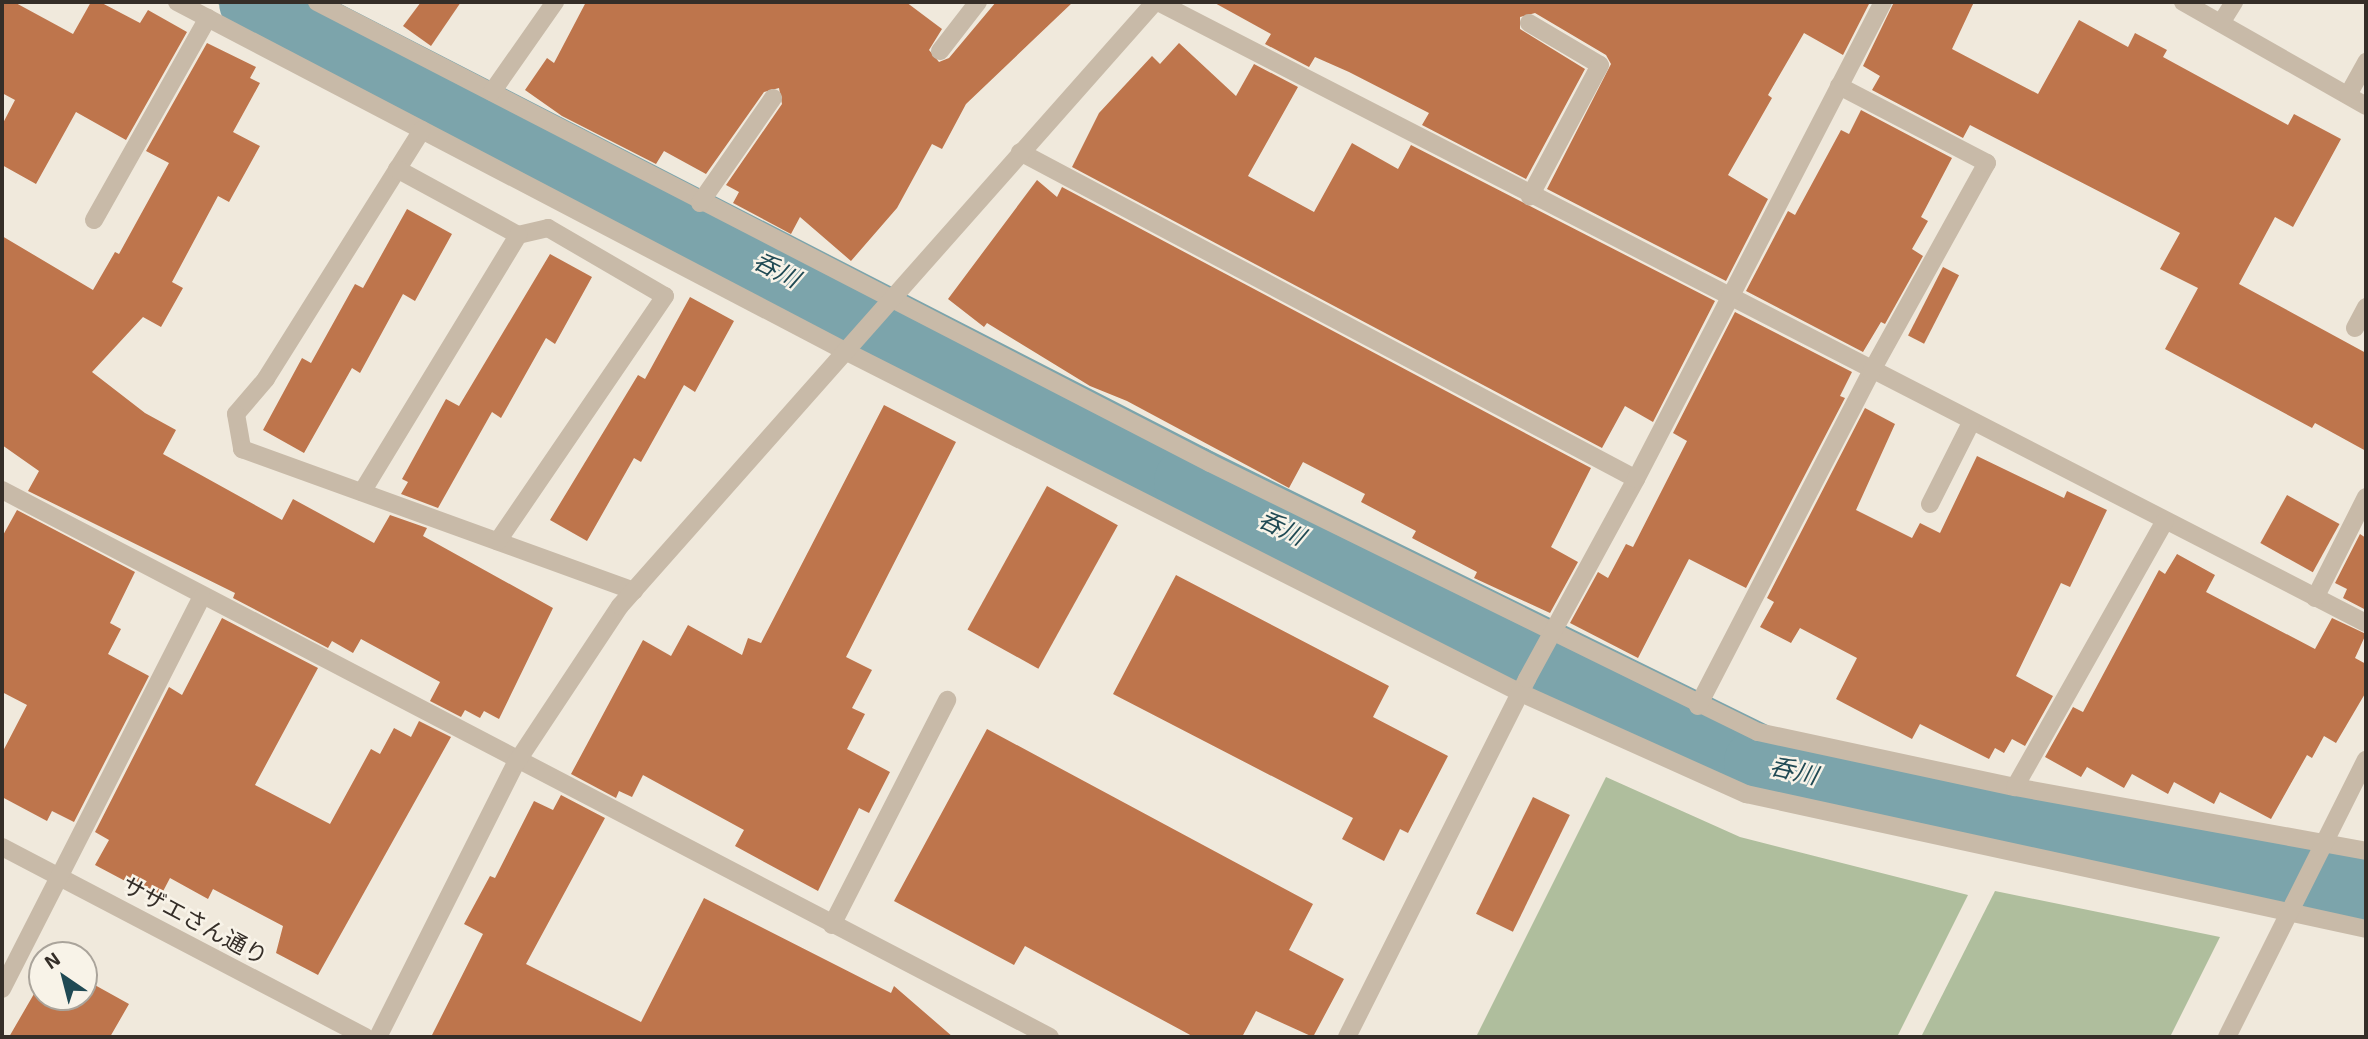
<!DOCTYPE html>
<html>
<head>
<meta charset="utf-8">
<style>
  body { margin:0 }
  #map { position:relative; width:2368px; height:1039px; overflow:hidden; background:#f0e9dc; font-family:"Exo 2","Noto Sans JP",sans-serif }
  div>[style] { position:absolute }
  .green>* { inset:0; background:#afbe9d }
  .river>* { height:74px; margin:-37px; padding:0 37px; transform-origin:37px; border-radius:37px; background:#7ca4ab }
  .building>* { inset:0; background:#be754c; transform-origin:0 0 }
  .minor>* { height:18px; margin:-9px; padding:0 9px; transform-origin:9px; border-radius:9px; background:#c8baa8 }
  span { translate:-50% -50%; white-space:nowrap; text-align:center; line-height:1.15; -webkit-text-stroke:5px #f8f3e8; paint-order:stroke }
  .street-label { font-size:23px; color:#352e28 }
  .water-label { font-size:24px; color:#204a54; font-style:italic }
  .frame { position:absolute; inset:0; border:4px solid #352e28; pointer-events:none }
  .north { position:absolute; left:28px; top:941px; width:70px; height:70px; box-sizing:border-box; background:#f8f3e8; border:2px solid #aaa49b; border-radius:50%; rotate:325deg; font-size:19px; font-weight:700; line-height:28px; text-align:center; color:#352e28 }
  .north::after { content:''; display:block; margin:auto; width:24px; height:32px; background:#204a54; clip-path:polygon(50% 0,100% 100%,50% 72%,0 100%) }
</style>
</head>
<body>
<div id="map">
  <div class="green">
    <i style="clip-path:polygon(214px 2px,288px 2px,831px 281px,812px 314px)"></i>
    <i style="clip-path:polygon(924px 331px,1569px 663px,1766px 755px,2366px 877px,2366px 909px,1744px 781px,1550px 694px,905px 362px)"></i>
    <i style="clip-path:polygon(1606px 777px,1740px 837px,1968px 895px,1897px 1037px,1476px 1037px)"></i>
    <i style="clip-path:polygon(1995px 891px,2220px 937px,2170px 1037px,1921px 1037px)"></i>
  </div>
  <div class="river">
    <i style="left:256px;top:2px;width:1051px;rotate:27.17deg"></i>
    <i style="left:1191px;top:482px;width:636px;rotate:26.24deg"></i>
    <i style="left:1761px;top:763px;width:619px;rotate:12.22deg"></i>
  </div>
  <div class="building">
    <i style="clip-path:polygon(2px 2px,14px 2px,73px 34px,91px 2px,100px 2px,140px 23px,148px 10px,187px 32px,126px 140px,76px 112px,36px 184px,2px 165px,2px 125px,15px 100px,2px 93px)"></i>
    <i style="clip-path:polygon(421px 2px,461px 2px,431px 46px,403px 26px)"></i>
    <i style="clip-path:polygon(586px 2px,906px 2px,942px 29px,929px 50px,939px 62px,949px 58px,996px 2px,1073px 2px,966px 104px,942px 149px,932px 144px,897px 208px,851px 261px,800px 217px,791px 234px,733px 203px,739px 192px,726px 185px,782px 104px,779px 88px,764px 92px,706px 174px,664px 151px,656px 164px,562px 116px,525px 90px,547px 58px,554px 63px)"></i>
    <i style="clip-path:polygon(1213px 2px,1870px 2px,1843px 55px,1804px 33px,1768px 95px,1772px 98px,1728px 175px,1768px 199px,1726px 281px,1547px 189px,1611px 64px,1606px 55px,1535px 13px,1520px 17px,1520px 29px,1585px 69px,1526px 179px,1422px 125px,1429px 113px,1349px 72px,1315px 57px,1309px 67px,1265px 44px,1271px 34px)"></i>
    <i style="clip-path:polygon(1894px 2px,1974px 2px,1952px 49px,2038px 94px,2079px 20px,2128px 47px,2135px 33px,2167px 50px,2163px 57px,2288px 125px,2294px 114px,2341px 139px,2293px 227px,2275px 217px,2239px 284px,2366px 353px,2366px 451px,2315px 423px,2312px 428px,2165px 349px,2198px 288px,2160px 269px,2180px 233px,1970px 125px,1963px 138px,1872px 90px,1880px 76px,1863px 66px)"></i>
    <i style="clip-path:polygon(207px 43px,256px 67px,250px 78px,260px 83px,233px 132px,260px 146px,229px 202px,218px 196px,172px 282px,183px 288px,161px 327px,143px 317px,92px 372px,145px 413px,176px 430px,163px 454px,282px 520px,293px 499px,374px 543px,390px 515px,427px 528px,423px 536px,553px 608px,499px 719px,484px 711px,480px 718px,465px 710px,461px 717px,430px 701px,440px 682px,361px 639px,353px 653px,332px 641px,328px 648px,233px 598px,235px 593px,28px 491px,39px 471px,2px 445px,2px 236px,93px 290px,115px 252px,119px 254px,169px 163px,146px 151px)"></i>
    <i style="clip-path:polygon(1179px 43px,1236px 96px,1254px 64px,1298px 87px,1248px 176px,1314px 212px,1352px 143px,1398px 169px,1411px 145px,1715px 301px,1653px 422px,1625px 406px,1602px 448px,1072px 167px,1099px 113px,1152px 56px,1160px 64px)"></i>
    <i style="clip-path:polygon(1861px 110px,1952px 158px,1921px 217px,1928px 221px,1912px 249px,1923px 256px,1885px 324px,1881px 322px,1863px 352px,1746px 291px,1788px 211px,1795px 215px,1841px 130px,1849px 134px)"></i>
    <i style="clip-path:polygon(1037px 180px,1057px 197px,1062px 187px,1591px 468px,1551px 547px,1578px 562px,1550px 613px,1474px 578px,1477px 572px,1412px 538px,1416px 531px,1361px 502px,1365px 494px,1303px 462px,1289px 488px,1127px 401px,1090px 386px,987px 323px,984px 327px,948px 299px)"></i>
    <i style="clip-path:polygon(407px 209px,452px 234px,415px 301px,403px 294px,360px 373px,352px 368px,304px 453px,263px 430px,302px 358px,311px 363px,355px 284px,363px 288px)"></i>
    <i style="clip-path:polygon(550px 254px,592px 277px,555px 344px,546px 338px,501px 418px,492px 412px,438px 508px,401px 494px,408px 482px,402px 479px,446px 399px,459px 406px)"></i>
    <i style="left:1943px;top:267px;width:18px;height:77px;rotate:27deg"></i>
    <i style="clip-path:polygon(690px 297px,734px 321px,695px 392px,684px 385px,641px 462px,634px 458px,587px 541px,550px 520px,638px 375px,645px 379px)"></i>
    <i style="clip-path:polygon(1735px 312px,1852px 372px,1840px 396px,1845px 398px,1746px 588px,1689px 559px,1638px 658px,1570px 623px,1598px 572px,1608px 578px,1626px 544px,1633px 547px,1687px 441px,1673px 433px)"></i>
    <i style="clip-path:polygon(884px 405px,956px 442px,846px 657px,872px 670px,852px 708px,865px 714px,847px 749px,890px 772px,869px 813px,859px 808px,818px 891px,735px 846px,744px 830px,643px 775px,632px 797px,619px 791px,616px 798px,571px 774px,643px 640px,671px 656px,688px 625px,742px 655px,748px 638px,761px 643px)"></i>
    <i style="clip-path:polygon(1865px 408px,1895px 424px,1856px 510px,1912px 538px,1920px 523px,1940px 533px,1977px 456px,2064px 498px,2067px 491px,2107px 510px,2070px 587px,2061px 583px,2016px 676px,2053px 696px,2025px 746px,2012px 739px,2004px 753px,1995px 748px,1989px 759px,1920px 724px,1912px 739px,1836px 699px,1857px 658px,1800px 628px,1791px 643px,1760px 627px,1774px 602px,1767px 598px)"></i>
    <i style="left:1047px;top:486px;width:81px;height:164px;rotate:29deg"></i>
    <i style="left:2287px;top:495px;width:60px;height:55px;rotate:29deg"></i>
    <i style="clip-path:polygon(17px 510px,135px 572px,110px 623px,121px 629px,108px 654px,149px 676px,74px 822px,52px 811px,47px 821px,2px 797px,2px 753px,27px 705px,2px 692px,2px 537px)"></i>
    <i style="clip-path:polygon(2360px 534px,2366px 538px,2366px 610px,2343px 598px,2347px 589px,2335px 583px)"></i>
    <i style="clip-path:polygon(2177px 554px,2215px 575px,2206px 592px,2315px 649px,2332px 618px,2366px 634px,2355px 658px,2366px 664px,2366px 692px,2336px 743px,2324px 736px,2312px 758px,2307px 755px,2271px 819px,2220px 792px,2214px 804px,2174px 782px,2168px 794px,2132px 774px,2124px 788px,2087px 767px,2081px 777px,2045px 757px,2073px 707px,2083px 712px,2159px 570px,2165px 574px)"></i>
    <i style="clip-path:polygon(1176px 575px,1389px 686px,1373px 717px,1448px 756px,1408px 833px,1400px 829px,1384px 861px,1342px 839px,1353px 818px,1113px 694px)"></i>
    <i style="clip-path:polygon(222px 618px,318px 668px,255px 785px,330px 824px,371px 749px,380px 754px,394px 728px,411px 737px,419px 721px,451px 737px,318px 975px,276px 953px,283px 926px,213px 889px,208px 899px,170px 878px,159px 899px,95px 865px,109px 840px,95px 832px,169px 687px,182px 695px)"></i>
    <i style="clip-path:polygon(987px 729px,1313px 904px,1289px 950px,1344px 979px,1313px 1037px,1256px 1011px,1242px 1037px,1194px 1037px,1025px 946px,1014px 965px,894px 901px)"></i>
    <i style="clip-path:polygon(561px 795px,605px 818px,526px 964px,641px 1022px,704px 898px,891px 993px,894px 986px,953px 1037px,431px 1037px,483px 934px,464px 924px,490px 876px,495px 878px,534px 801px,553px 810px)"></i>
    <i style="left:1533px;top:797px;width:41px;height:130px;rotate:26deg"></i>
    <i style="clip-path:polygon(84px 979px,129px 1004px,110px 1037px,9px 1037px,42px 980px,42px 997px,84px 997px)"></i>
  </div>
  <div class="minor">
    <i style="left:177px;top:2px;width:754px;rotate:27.59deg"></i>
    <i style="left:845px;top:351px;width:758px;rotate:26.84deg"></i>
    <i style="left:1521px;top:693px;width:247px;rotate:24.2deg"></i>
    <i style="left:1746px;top:794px;width:635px;rotate:12.28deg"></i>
    <i style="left:317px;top:2px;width:1005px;rotate:27.3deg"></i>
    <i style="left:1210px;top:463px;width:610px;rotate:26.15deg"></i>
    <i style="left:1758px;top:732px;width:263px;rotate:12.1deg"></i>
    <i style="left:2015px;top:787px;width:357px;rotate:10.3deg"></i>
    <i style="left:1158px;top:2px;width:1358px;rotate:27.21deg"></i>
    <i style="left:2183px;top:2px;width:210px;rotate:29.6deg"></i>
    <i style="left:1529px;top:23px;width:82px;rotate:30.6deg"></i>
    <i style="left:1600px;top:65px;width:149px;rotate:118.1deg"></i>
    <i style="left:2221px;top:23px;width:25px;rotate:-58deg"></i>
    <i style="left:940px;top:51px;width:62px;rotate:-52.2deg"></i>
    <i style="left:492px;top:92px;width:110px;rotate:-55deg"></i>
    <i style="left:2348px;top:95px;width:38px;rotate:-61deg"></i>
    <i style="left:422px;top:130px;width:294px;rotate:122.1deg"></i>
    <i style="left:266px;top:379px;width:46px;rotate:130.6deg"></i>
    <i style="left:236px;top:414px;width:36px;rotate:80deg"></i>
    <i style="left:242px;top:449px;width:417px;rotate:19.9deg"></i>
    <i style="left:1020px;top:152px;width:697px;rotate:27.96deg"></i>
    <i style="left:397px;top:169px;width:138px;rotate:28.6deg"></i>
    <i style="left:518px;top:235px;width:31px;rotate:-13deg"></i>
    <i style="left:548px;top:228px;width:135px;rotate:30.2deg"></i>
    <i style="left:665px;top:296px;width:297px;rotate:124.3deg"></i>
    <i style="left:700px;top:203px;width:128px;rotate:-55.2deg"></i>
    <i style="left:94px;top:220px;width:232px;rotate:-60.6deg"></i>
    <i style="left:2355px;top:328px;width:24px;rotate:-62deg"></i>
    <i style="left:2px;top:490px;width:1182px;rotate:27.56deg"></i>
    <i style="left:362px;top:492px;width:301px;rotate:-58.7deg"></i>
    <i style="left:1930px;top:504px;width:91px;rotate:-63.2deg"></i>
    <i style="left:2315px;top:598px;width:113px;rotate:-63.2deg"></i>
    <i style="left:1698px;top:706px;width:376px;rotate:-62.6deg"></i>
    <i style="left:1871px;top:372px;width:239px;rotate:-61deg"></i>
    <i style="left:1987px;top:163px;width:167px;rotate:-152.5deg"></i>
    <i style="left:2015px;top:787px;width:305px;rotate:-60.6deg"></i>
    <i style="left:2px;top:847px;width:410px;rotate:27.6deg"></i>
    <i style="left:832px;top:925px;width:253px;rotate:-62.9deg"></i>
    <i style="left:2px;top:989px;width:440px;rotate:-63deg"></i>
    <i style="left:378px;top:1037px;width:307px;rotate:-63.3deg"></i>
    <i style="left:516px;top:763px;width:188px;rotate:-56.5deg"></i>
    <i style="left:620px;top:606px;width:807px;rotate:-48.47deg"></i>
    <i style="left:1347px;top:1037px;width:401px;rotate:-63.3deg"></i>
    <i style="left:1527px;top:679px;width:228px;rotate:-61.4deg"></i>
    <i style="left:1636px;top:479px;width:537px;rotate:-62.62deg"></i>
    <i style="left:2227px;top:1037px;width:310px;rotate:-63.4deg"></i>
  </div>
  <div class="street-label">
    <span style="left:195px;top:920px;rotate:28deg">サザエさん通り</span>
  </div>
  <div class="water-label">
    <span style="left:777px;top:269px;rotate:27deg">呑川</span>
    <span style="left:1282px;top:527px;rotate:26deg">呑川</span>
    <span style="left:1794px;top:770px;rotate:13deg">呑川</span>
  </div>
  <div class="frame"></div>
  <div class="north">N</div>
</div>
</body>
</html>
